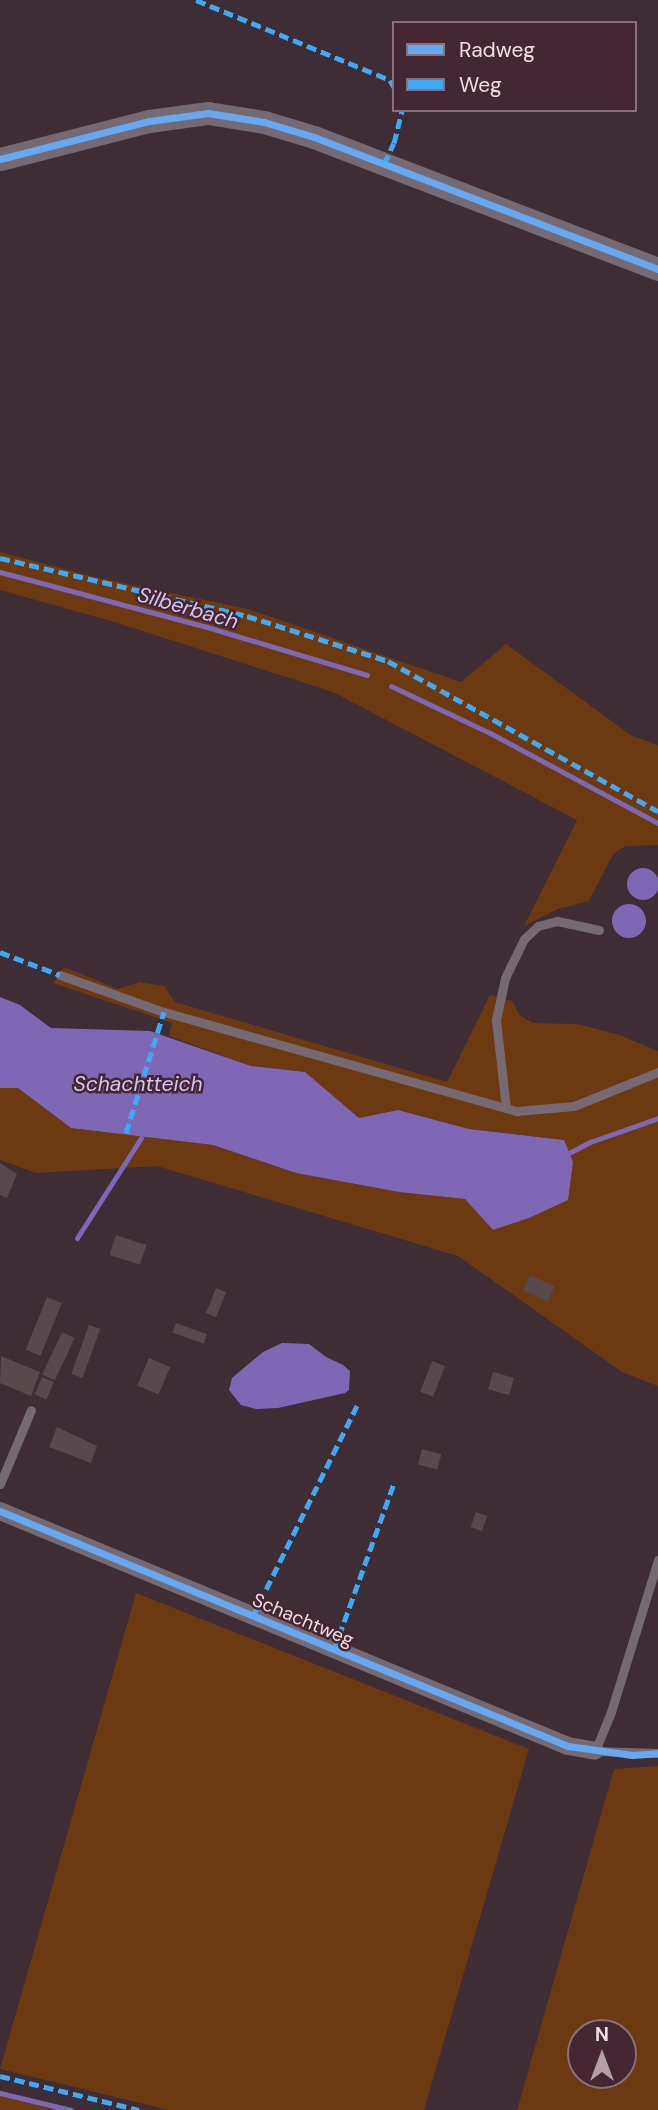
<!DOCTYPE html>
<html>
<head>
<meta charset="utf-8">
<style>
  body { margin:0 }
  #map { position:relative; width:658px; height:2110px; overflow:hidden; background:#3e2d34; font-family:"DM Sans",sans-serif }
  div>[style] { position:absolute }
  .green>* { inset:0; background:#6c3911 }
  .water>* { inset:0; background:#7e67b4 }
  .round { border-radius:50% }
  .stream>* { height:5px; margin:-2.5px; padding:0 2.5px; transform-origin:2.5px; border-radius:2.5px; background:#7e67b4 }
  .building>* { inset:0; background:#57494c; transform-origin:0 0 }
  .service>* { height:9px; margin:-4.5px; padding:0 4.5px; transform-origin:4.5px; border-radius:4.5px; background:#756a74 }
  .minor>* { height:18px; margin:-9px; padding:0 9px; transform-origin:9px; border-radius:9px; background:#756a74 }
  .tertiary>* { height:23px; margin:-11.5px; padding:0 11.5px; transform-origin:11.5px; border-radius:11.5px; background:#756a74 }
  .quiet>* { height:5px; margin-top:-2.5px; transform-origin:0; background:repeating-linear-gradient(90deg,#3fa9f5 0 10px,transparent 0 15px) }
  .cycleway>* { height:7px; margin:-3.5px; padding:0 3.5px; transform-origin:3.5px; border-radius:3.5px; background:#66a8f1 }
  span { translate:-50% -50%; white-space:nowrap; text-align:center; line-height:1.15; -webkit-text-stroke:5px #442733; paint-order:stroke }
  .street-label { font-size:19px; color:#f2dde4 }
  .water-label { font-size:21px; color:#d1c8f5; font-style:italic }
  .legend { position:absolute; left:392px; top:21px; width:245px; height:91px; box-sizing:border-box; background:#442733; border:2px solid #8a707a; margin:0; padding:9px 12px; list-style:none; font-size:21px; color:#f2dde4 }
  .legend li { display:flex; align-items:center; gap:14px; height:35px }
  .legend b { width:35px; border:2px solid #8a707a }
  .north { position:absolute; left:567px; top:2019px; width:70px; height:70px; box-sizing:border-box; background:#442733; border:2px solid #8a707a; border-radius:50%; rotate:0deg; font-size:19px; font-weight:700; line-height:28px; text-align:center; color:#f2dde4 }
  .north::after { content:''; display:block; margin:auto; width:24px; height:32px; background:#b39fa6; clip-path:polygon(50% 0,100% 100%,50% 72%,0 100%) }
</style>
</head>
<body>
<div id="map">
  <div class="green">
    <i style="clip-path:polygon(0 552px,99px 578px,248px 609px,461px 682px,506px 644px,632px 736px,658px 745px,658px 845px,626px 846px,617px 851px,611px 858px,589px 901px,558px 909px,524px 926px,577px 820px,333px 692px,111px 621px,0 590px)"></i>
    <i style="clip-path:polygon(64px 967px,118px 989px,140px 982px,164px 986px,175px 1002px,447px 1082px,490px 995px,512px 1001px,520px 1015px,532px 1023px,577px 1024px,620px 1035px,658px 1051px,658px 1386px,622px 1372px,458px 1256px,157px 1166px,36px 1173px,0 1160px,0 1088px,18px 1088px,71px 1128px,213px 1145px,296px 1173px,399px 1192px,466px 1199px,564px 1140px,469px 1129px,398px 1110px,359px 1118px,305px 1072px,251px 1066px,169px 1036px,172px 1023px,53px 983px)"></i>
    <i style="clip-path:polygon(136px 1593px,529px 1749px,424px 2110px,169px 2110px,0 2069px)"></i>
    <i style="clip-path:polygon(evenodd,658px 1766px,658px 2110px,517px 2110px,614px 1769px,658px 1766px,581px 2033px,623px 2033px,623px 2075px,581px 2075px,581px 2033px)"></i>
    <i style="clip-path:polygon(0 2092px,72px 2110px,0 2110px)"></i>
  </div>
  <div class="water">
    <i class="round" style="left:627px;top:868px;width:32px;height:32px"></i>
    <i class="round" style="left:612px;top:904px;width:34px;height:34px"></i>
    <i style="clip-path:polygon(0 997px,20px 1005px,51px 1028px,150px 1031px,251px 1066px,305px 1072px,359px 1118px,398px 1110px,469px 1129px,564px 1140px,573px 1162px,568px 1200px,529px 1218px,493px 1230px,465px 1199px,399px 1192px,296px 1173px,213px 1145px,71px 1128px,18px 1088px,0 1088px)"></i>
    <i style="clip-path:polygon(282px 1343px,309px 1344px,326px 1357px,343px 1365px,350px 1371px,349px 1390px,345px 1393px,278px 1408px,256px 1409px,241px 1405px,229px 1390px,232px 1378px,263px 1352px)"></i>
  </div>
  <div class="stream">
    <i style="left:0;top:572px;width:214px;rotate:14.9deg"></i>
    <i style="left:207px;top:627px;width:167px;rotate:16.7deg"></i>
    <i style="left:391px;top:686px;width:110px;rotate:25.4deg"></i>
    <i style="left:490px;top:733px;width:191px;rotate:28.2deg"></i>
    <i style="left:569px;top:1153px;width:24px;rotate:-28deg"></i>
    <i style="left:590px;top:1142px;width:72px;rotate:-19.4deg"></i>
    <i style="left:77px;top:1238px;width:119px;rotate:-57.4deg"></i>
    <i style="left:0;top:2093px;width:73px;rotate:13.5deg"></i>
  </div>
  <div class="building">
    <i style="clip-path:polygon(0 1163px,17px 1174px,7px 1198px,0 1195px)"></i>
    <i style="left:116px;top:1235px;width:32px;height:21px;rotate:18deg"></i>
    <i style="left:530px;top:1275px;width:27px;height:17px;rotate:24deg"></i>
    <i style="left:216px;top:1288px;width:11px;height:27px;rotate:22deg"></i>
    <i style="left:47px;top:1297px;width:16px;height:57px;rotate:22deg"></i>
    <i style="left:176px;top:1323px;width:33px;height:10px;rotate:20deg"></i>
    <i style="left:89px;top:1325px;width:12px;height:52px;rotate:20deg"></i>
    <i style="left:62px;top:1332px;width:14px;height:47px;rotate:25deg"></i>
    <i style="clip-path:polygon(1px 1356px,40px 1372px,31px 1396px,0 1383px)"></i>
    <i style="left:149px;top:1358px;width:23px;height:30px;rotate:23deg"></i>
    <i style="left:432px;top:1361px;width:14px;height:33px;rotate:21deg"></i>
    <i style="left:493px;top:1372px;width:22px;height:18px;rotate:16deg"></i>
    <i style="left:42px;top:1377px;width:13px;height:19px;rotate:23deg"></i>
    <i style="clip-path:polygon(57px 1427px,97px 1446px,91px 1463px,49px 1447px)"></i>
    <i style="left:422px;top:1449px;width:20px;height:16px;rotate:15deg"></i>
    <i style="left:476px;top:1512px;width:12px;height:16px;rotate:20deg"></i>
  </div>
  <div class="service">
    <i style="left:60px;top:975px;width:110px;rotate:19.6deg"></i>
    <i style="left:164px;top:1012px;width:367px;rotate:15.7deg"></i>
    <i style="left:517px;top:1111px;width:57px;rotate:-5deg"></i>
    <i style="left:574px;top:1106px;width:91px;rotate:-22deg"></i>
    <i style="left:506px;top:1108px;width:89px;rotate:-96.5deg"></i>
    <i style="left:496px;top:1020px;width:43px;rotate:-77.9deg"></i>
    <i style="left:505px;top:978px;width:43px;rotate:-64deg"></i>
    <i style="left:524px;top:939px;width:19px;rotate:-43deg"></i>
    <i style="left:538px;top:926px;width:20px;rotate:-15deg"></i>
    <i style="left:557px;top:921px;width:43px;rotate:12.1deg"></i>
    <i style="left:0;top:1484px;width:80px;rotate:-67.3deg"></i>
    <i style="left:658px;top:1560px;width:159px;rotate:107.2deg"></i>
    <i style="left:611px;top:1712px;width:42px;rotate:112.3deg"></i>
    <i style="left:595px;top:1751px;width:63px;rotate:1.8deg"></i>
  </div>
  <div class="minor">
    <i style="left:0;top:1511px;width:615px;rotate:22.48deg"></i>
    <i style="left:568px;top:1746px;width:27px;rotate:10deg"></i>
  </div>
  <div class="tertiary">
    <i style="left:0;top:159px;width:154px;rotate:-14.3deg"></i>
    <i style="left:149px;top:121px;width:60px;rotate:-7.7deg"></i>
    <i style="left:208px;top:113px;width:57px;rotate:9.1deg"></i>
    <i style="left:264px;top:122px;width:52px;rotate:16.7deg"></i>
    <i style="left:314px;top:137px;width:368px;rotate:21deg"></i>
  </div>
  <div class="quiet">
    <i style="left:196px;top:0;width:210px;rotate:22.4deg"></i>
    <i style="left:390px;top:80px;width:8px;rotate:60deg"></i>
    <i style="left:384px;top:164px;width:23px;rotate:-65deg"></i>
    <i style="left:394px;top:143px;width:34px;rotate:-76deg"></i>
    <i style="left:0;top:558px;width:254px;rotate:13.2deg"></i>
    <i style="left:247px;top:616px;width:148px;rotate:17.7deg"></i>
    <i style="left:388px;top:661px;width:309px;rotate:29.1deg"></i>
    <i style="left:0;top:952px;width:64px;rotate:21deg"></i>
    <i style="left:126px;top:1133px;width:127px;rotate:-72.6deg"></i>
    <i style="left:253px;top:1616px;width:237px;rotate:-63.7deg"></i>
    <i style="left:334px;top:1650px;width:177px;rotate:-70.2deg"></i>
    <i style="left:0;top:2076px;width:143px;rotate:13.7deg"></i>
  </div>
  <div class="cycleway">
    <i style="left:0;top:159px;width:154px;rotate:-14.3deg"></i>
    <i style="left:149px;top:121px;width:60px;rotate:-7.7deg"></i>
    <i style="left:208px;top:113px;width:57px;rotate:9.1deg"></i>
    <i style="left:264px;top:122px;width:52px;rotate:16.7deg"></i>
    <i style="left:314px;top:137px;width:368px;rotate:21deg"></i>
    <i style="left:0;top:1511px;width:615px;rotate:22.48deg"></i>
    <i style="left:568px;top:1746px;width:65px;rotate:8deg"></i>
    <i style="left:632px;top:1755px;width:26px;rotate:-4deg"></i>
  </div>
  <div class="street-label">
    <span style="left:303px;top:1620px;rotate:23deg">Schachtweg</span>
  </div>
  <div class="water-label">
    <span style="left:188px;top:608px;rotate:16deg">Silberbach</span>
    <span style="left:138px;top:1084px">Schachtteich</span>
  </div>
  <ul class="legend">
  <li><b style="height:9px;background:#66a8f1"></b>Radweg</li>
  <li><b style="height:9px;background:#3fa9f5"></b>Weg</li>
  </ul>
  <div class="north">N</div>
</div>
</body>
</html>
